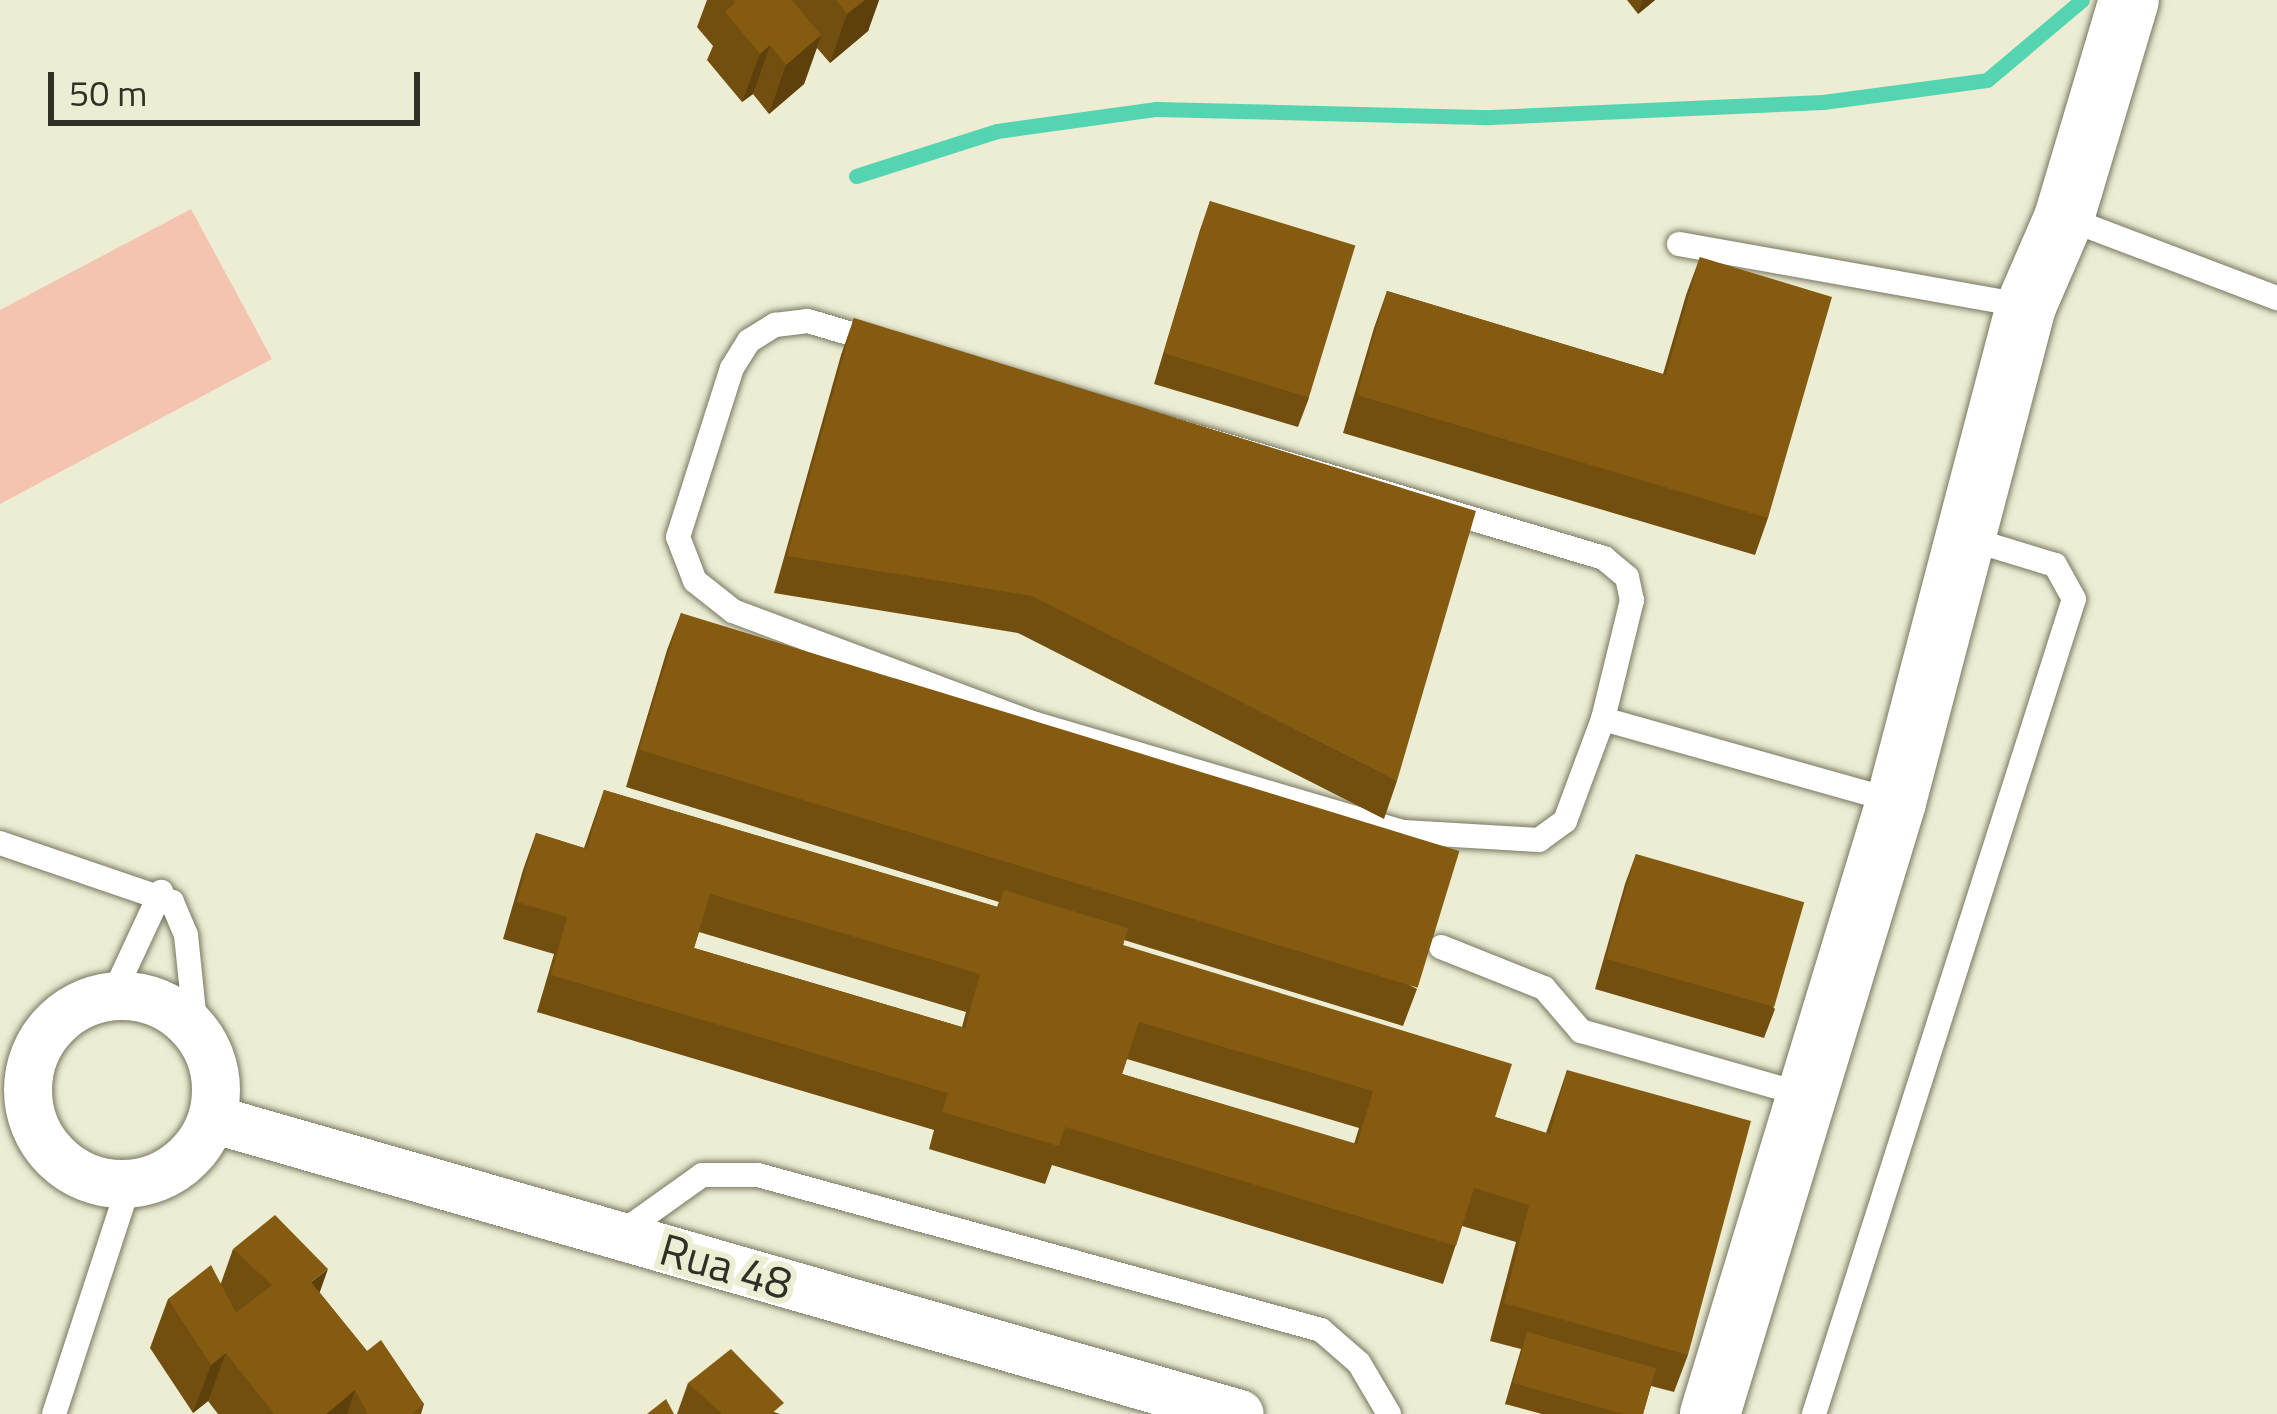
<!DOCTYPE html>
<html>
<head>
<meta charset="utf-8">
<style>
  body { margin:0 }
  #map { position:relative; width:2277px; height:1414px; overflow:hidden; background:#ededd4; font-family:"Titillium Web",sans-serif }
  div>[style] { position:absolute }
  .green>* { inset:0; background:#f5c4b0 }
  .stream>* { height:15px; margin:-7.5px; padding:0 7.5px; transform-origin:7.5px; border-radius:7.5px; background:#54d4b1 }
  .roads { filter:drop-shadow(0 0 3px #787862) drop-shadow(0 0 3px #787862) }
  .service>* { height:24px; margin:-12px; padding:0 12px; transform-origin:12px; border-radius:12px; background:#fff }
  .minor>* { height:48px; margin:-24px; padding:0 24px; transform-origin:24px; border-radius:24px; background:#fff }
  .minor>.ring { margin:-24px; padding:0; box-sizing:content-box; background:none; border:48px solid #fff; border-radius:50% }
  .tertiary>* { height:60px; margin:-30px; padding:0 30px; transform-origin:30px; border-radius:30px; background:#fff }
  .wall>* { inset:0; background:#724e0f }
  .shaded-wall>* { inset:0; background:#5d400c }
  .building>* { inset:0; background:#855b11; transform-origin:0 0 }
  span { translate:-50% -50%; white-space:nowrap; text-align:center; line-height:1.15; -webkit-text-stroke:12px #ededd4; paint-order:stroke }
  .street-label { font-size:45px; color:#303027 }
  .scale { position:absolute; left:48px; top:72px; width:372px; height:54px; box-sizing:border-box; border:6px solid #303027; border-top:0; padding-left:15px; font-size:36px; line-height:42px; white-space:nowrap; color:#303027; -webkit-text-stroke:9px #ededd4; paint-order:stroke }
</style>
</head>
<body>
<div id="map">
  <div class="green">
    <i style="clip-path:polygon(191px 209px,272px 359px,0 504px,0 310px)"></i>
  </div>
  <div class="stream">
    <i style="left:856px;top:176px;width:148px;rotate:-17.7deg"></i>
    <i style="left:997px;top:131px;width:161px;rotate:-7.9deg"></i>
    <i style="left:1156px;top:109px;width:335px;rotate:1.4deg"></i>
    <i style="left:1491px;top:117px;width:332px;rotate:-2.6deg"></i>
    <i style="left:1823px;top:102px;width:165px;rotate:-7.6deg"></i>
    <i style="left:1987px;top:80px;width:124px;rotate:-40.1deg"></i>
  </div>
  <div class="roads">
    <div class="service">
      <i style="left:2066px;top:218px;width:226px;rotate:20.8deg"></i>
      <i style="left:1679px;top:244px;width:352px;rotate:10.1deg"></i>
      <i style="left:808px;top:321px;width:831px;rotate:16.58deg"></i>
      <i style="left:1604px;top:558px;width:30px;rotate:40deg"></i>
      <i style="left:1627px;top:577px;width:24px;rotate:78deg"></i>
      <i style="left:1632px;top:600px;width:122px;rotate:103.7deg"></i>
      <i style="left:1603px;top:719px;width:109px;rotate:110.4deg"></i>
      <i style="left:1565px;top:821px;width:32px;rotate:144deg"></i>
      <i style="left:1539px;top:840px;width:136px;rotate:-176.6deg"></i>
      <i style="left:1403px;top:832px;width:384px;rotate:-163.6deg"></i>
      <i style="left:1035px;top:724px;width:322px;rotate:-159.5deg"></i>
      <i style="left:733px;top:611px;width:48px;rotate:-141.7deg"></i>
      <i style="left:695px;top:581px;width:47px;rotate:-111.1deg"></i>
      <i style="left:678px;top:537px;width:177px;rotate:-72.3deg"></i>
      <i style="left:732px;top:368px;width:32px;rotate:-58deg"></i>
      <i style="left:749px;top:341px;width:31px;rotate:-32deg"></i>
      <i style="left:775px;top:325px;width:33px;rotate:-7deg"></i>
      <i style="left:1603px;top:719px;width:302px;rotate:15.7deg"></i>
      <i style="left:0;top:843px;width:182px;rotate:18.9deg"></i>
      <i style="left:172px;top:902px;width:36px;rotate:67deg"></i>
      <i style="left:186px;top:935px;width:97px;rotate:84.1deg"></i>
      <i style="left:1441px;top:947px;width:111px;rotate:21.7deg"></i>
      <i style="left:1544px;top:988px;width:57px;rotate:49.3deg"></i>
      <i style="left:1581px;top:1031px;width:235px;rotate:16deg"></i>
      <i style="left:113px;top:995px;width:114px;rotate:-65deg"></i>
      <i style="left:618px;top:1235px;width:103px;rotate:-35.5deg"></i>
      <i style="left:702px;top:1175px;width:56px"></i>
      <i style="left:758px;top:1175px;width:584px;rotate:15.39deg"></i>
      <i style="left:1321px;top:1330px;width:50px;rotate:41deg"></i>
      <i style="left:1359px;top:1363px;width:59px;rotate:59.5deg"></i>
      <i style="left:54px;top:1414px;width:242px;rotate:-71.9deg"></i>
      <i style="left:1814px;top:1414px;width:855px;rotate:-72.31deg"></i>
      <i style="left:2074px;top:599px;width:39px;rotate:-119deg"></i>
      <i style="left:2055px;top:565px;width:89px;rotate:-163deg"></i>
    </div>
    <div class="minor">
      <i class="ring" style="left:28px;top:996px;width:140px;height:140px"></i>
      <i style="left:212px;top:1119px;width:1069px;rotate:16.01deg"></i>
    </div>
    <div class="tertiary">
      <i style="left:1710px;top:1414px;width:640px;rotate:-73.09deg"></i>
      <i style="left:1896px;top:802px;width:513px;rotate:-75.31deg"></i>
      <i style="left:2026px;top:306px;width:96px;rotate:-66.6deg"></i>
      <i style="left:2064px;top:218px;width:227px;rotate:-73.4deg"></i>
    </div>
  </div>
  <div class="wall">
    <i style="clip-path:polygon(707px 0,879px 0,868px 31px,830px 63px,817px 48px,804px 84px,769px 114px,753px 94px,742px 102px,707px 60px,713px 46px,697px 27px)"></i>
    <i style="clip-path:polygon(1627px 0,1655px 0,1638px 14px)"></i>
    <i style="clip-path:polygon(1210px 201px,1309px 398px,1298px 427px,1154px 384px,1200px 230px)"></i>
    <i style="clip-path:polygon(1700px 257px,1768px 518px,1755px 555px,1343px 433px,1374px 328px,1387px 291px,1663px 374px,1686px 295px)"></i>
    <i style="clip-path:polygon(854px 318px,1397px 781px,1384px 819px,1018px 633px,774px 593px,841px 355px)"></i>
    <i style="clip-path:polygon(evenodd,681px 613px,1417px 989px,1403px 1026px,1124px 940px,1123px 945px,1495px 1117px,1546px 1133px,1567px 1070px,1688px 1355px,1674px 1392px,1651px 1386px,1643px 1414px,1542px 1414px,1505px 1404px,1521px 1349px,1490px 1341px,1516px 1242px,1462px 1226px,1443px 1284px,1052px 1165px,1045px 1184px,929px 1149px,934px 1130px,537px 1012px,554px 954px,503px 939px,523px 870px,536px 833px,584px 848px,604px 790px,997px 907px,999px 902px,626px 787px,667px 650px,681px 613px,699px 932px,966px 1012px,962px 1027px,694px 948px,699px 932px,681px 613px,1127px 1059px,1359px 1128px,1354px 1144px,1122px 1074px,1127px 1059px)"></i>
    <i style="clip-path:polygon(1636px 854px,1775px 1009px,1764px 1038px,1595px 989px,1625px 884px)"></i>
    <i style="clip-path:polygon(233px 1249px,320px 1293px,367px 1351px,424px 1404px,421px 1414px,218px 1414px,208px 1401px,193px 1413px,150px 1348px,168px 1299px,221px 1283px)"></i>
    <i style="clip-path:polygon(688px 1383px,780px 1414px,677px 1414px)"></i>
  </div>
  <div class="shaded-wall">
    <i style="clip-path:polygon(856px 0,879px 0,868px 31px,830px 63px,847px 14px)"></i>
    <i style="clip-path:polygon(1643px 0,1655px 0,1638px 14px)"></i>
    <i style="clip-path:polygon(821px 35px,804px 84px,769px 114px,786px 65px)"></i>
    <i style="clip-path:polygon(770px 45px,753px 94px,742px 102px,760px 54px)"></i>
    <i style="clip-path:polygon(328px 1269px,311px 1317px,311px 1282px)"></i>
    <i style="clip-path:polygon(226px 1353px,208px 1401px,193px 1413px,211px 1365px)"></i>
    <i style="clip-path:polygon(355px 1390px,347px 1414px,326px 1414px)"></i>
  </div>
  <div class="building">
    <i style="clip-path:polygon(733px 0,792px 0,821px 35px,786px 65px,770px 45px,760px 54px,725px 12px,735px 3px)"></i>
    <i style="clip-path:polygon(836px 0,865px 0,847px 14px)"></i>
    <i style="left:1210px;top:201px;width:152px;height:159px;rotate:17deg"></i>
    <i style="clip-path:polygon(1700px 257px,1832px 297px,1768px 518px,1357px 395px,1387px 291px,1666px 375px)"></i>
    <i style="clip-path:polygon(854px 318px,1476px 511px,1397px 781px,1032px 596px,787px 556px)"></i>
    <i style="left:681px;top:613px;width:814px;height:143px;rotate:17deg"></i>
    <i style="clip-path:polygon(evenodd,604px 790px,998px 907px,1004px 890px,1128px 928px,1123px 945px,1512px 1064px,1495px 1117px,1550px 1134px,1567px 1070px,1751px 1121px,1688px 1355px,1504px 1303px,1529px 1205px,1474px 1188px,1456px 1246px,1065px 1127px,1059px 1146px,942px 1112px,948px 1093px,551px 975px,567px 917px,517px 902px,536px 833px,587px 849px,604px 790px,710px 894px,980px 974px,965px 1028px,694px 948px,710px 894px,604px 790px,1139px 1022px,1373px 1091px,1357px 1144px,1122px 1074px,1139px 1022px)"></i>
    <i style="left:1636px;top:854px;width:175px;height:109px;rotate:16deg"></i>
    <i style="clip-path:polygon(275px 1215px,328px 1269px,311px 1282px,367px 1351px,381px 1340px,424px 1404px,412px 1414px,368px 1414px,355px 1390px,326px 1414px,274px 1414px,226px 1353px,211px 1365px,168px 1299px,211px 1265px,236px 1313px,272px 1285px,233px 1249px)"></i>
    <i style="clip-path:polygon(1527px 1332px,1656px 1368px,1643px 1414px,1623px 1414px,1513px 1383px)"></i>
    <i style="clip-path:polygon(731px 1349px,784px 1403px,771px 1414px,722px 1414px,688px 1383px)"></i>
    <i style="clip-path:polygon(666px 1399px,674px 1414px,647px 1414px)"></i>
  </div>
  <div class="street-label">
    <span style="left:726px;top:1266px;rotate:16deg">Rua 48</span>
  </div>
  <div class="scale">50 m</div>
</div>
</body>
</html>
